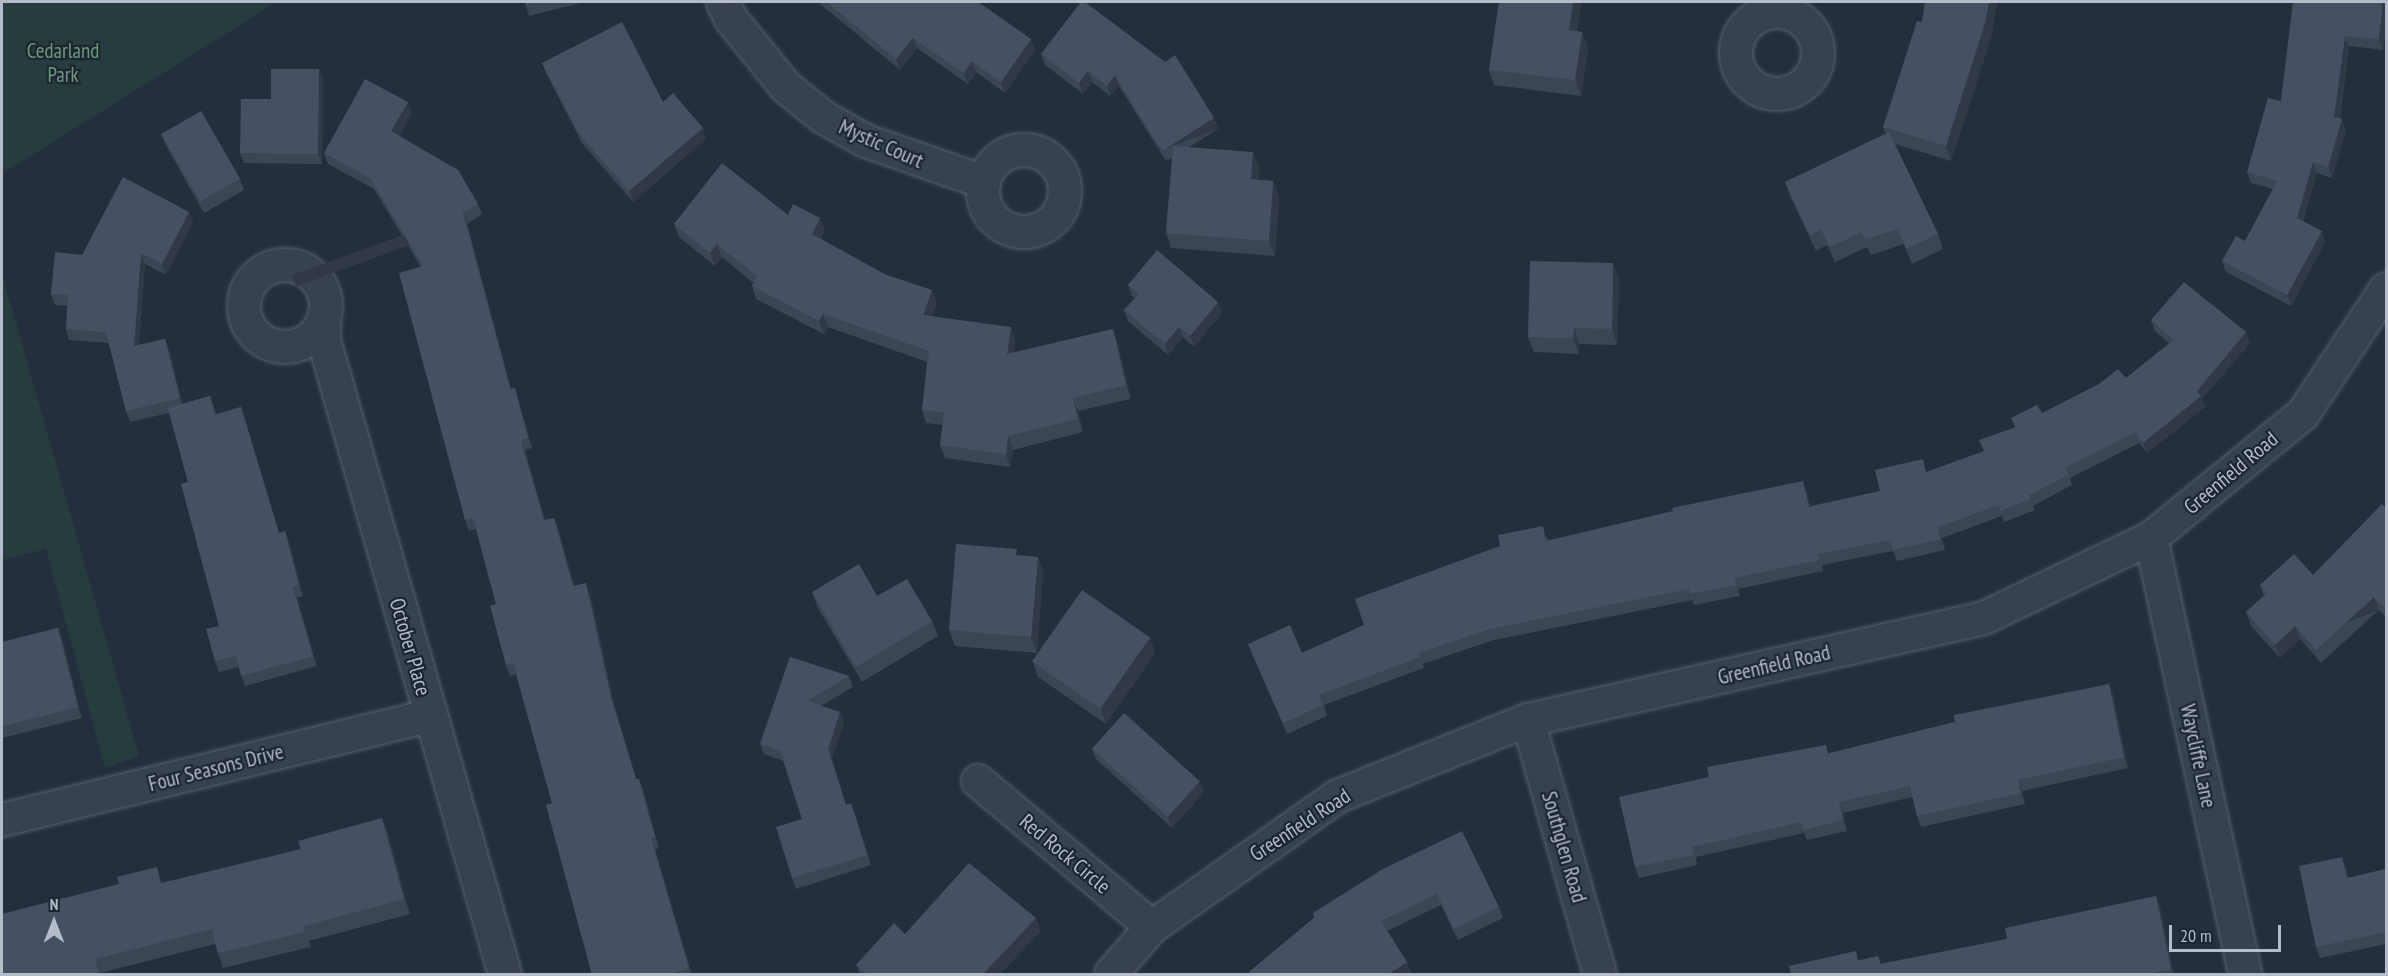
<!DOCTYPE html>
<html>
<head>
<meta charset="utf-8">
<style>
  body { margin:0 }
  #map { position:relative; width:2388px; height:976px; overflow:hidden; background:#242f3e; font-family:"PT Sans Narrow",sans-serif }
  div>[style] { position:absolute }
  .green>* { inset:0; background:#263c3f }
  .roads { filter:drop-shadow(0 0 2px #565f6c) drop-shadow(0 0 2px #565f6c) }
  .street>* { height:32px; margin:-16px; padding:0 16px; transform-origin:16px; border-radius:16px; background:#38414e }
  .street>.ring { margin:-16px; padding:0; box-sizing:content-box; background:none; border:32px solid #38414e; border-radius:50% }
  .wall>* { inset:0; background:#3b4654 }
  .shaded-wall>* { inset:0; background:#303945; transform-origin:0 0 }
  .building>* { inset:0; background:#455162; transform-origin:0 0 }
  span { translate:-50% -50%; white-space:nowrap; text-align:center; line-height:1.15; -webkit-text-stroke:4.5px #1d2633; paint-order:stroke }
  .park-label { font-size:21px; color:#6b9a76 }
  .street-label { font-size:21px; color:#b4bcc9 }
  .frame { position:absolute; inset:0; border:3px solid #b4bcc9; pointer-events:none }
  .north { position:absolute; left:24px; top:892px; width:60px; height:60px; -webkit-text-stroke:4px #1d2633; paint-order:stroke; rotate:0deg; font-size:16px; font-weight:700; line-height:24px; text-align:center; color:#b4bcc9 }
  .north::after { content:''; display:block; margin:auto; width:21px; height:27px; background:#b4bcc9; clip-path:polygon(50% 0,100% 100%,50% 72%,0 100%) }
  .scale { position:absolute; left:2169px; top:925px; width:112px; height:27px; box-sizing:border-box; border:3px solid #b4bcc9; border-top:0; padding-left:8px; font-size:18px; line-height:21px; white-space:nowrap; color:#b4bcc9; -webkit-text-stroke:4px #1d2633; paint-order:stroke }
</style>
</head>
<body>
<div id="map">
  <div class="green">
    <i style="clip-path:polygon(2px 2px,277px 2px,2px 174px)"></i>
    <i style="clip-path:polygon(2px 273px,139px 756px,105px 768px,46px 549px,2px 560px)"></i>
  </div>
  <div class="roads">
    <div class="street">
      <i style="left:723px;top:2px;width:19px;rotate:65deg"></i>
      <i style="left:731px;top:19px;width:87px;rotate:51deg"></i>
      <i style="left:786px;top:87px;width:48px;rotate:39deg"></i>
      <i style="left:823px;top:117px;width:49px;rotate:29.2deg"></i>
      <i style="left:866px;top:141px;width:125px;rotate:19.2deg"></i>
      <i class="ring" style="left:1736px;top:12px;width:50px;height:50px"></i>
      <i class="ring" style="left:983px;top:150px;width:50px;height:50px"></i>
      <i class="ring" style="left:244px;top:265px;width:50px;height:50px"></i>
      <i style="left:324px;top:317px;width:23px;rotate:90deg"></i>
      <i style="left:324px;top:340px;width:659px;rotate:74.07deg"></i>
      <i style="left:2151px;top:538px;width:446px;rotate:77.8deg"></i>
      <i style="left:1528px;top:720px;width:264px;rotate:74.2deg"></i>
      <i style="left:978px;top:781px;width:227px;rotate:40deg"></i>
      <i style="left:2px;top:820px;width:440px;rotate:-13.7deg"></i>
      <i style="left:1111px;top:974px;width:62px;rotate:-48.9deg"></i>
      <i style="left:1152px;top:927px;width:225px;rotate:-35.2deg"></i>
      <i style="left:1336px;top:797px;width:207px;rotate:-21.9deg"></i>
      <i style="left:1528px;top:720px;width:467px;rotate:-12.6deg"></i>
      <i style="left:1984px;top:618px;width:185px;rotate:-25.6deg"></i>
      <i style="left:2151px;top:538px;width:196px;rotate:-39.2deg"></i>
      <i style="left:2303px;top:414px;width:150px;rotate:-56.4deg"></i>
    </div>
  </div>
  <div class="wall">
    <i style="clip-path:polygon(525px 2px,584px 2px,529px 16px)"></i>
    <i style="clip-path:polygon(818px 2px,978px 2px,1031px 39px,1035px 50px,1005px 93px,976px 72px,968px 84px,917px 48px,900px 70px)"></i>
    <i style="clip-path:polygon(1081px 2px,1214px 118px,1218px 129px,1189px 147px,1259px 167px,1258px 180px,1273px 181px,1279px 196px,1275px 256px,1171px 248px,1166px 233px,1172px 158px,1166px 161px,1119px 86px,1110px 96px,1092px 82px,1083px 94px,1045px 65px,1041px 54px)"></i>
    <i style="clip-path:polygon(1499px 2px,1581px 2px,1577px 32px,1582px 32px,1588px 48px,1581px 96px,1494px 85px,1489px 70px)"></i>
    <i style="clip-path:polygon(1925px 2px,1997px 2px,1991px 38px,1951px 161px,1895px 144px,1938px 234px,1943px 249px,1912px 264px,1904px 244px,1871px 255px,1867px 247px,1835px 262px,1827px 245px,1816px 251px,1791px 198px,1785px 182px,1886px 134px,1883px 127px,1922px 22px)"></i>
    <i style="clip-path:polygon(2293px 2px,2385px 2px,2386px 22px,2383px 50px,2349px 46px,2340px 118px,2346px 130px,2332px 178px,2317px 173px,2303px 221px,2325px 242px,2291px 306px,2226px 272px,2222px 261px,2245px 241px,2273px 189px,2251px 183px,2247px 172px,2281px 101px)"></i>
    <i style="clip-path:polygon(542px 63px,706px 139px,633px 202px,582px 143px,546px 73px)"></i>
    <i style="clip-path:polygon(323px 80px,322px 164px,244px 163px,240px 153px,271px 99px)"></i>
    <i style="clip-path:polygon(408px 102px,412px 113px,399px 136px,478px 204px,482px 214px,467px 224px,511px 389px,515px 388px,518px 399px,532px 448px,525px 450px,545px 520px,554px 518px,558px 528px,574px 585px,590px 593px,615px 708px,636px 779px,643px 789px,659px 848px,655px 849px,692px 975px,592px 975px,552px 803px,516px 674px,510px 676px,506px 665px,496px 604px,476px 529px,469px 531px,465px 520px,421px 267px,374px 189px,328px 164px,324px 153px)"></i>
    <i style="clip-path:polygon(161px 133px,240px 179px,244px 190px,204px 213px,165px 144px)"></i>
    <i style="clip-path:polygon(189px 212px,193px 223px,166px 275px,145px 264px,139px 345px,165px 339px,169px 350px,182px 404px,210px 396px,216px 414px,241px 407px,279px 533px,289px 542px,303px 596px,297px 598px,317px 666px,245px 686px,239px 667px,219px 672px,215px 661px,219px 626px,188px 482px,169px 413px,130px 422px,126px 411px,109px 343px,69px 340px,66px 329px,67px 306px,55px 305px,51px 294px,82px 255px)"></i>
    <i style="clip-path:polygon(788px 215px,820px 218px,825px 231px,821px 239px,937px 303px,932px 316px,1015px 340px,1014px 353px,1113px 329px,1117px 342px,1131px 399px,1078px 411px,1083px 432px,1013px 450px,1010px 467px,945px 458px,940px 445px,943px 425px,926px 423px,922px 410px,927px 362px,828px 327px,824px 334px,756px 299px,752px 286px,753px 283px,722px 257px,715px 266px,679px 237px,674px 224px)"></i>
    <i style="clip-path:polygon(1619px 279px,1617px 345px,1579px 344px,1579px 354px,1534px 352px,1528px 337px)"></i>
    <i style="clip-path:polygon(1128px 285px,1218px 302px,1222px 313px,1194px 347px,1183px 337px,1168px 355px,1128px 321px,1124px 310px,1135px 298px,1132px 296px)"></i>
    <i style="clip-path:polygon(2151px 320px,2246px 332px,2250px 343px,2202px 399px,2205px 407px,2147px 453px,2139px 443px,2070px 478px,2072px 485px,2033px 506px,2035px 510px,2004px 522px,2002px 516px,1942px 538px,1945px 550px,1897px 561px,1893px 551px,1822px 565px,1823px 571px,1738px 589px,1740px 596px,1694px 605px,1692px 600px,1494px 640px,1423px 664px,1424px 668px,1324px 705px,1327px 716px,1287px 734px,1252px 654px,1248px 644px,1302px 653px,1364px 625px,1500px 546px,1547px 537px,1548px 540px,1807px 492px,1810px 506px,1880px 491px,1927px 472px,1984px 452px,2015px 427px,2011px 418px,2042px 413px,2126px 378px,2169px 343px,2155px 331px)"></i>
    <i style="clip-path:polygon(2386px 508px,2386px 617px,2379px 610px,2321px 663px,2300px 639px,2280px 658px,2251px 626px,2246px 612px,2264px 596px,2260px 585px,2313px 575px)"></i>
    <i style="clip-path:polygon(1019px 556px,1038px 557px,1043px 572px,1037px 653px,955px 646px,949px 630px)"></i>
    <i style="clip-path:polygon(812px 592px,877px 596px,932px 621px,938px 636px,862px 682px,818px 608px)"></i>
    <i style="clip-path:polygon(58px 628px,62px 639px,82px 718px,2px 738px,2px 642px)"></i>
    <i style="clip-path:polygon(1150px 637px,1155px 653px,1106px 724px,1038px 677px,1033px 662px)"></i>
    <i style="clip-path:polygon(790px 657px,849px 676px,853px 687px,821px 706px,844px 723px,832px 759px,846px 805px,855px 814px,871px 865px,796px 889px,792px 878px,802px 819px,783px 761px,764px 754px,760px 744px)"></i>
    <i style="clip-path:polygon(2109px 684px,2113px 695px,2128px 768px,2022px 791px,2025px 804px,1921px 827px,1917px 816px,1913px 797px,1843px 813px,1847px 831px,1807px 840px,1804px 833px,1696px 857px,1697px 865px,1639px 878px,1635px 867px,1829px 753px)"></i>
    <i style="clip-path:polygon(1092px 749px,1204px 792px,1172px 828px,1096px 759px)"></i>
    <i style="clip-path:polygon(388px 833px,410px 914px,309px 941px,311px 947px,223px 968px,215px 944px,100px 973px,101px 975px,2px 975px)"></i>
    <i style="clip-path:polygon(2346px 867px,2348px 878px,2386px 869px,2386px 944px,2320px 958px,2316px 947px)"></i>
    <i style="clip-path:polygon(1383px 869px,1499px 907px,1503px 918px,1458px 940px,1441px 905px,1387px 931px,1407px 962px,1411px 973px,1408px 975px,1250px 975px,1249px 972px,1314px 918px,1313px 913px)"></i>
    <i style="clip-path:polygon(2156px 896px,2160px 907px,2174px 975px,1791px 975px,1878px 956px,1881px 964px,2007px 939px)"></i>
    <i style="clip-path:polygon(1041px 931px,999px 975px,860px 975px,856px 965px,905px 934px)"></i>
  </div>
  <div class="shaded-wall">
    <i style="clip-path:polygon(1573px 2px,1581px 2px,1575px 46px,1569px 30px)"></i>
    <i style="clip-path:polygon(1989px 2px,1997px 2px,1991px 38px,1951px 161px,1946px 146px)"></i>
    <i style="clip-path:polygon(2382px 2px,2385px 2px,2386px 22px,2383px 50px,2379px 39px)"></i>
    <i style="clip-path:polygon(1582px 32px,1588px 48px,1581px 96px,1575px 80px)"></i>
    <i style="clip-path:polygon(2345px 36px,2349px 46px,2338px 127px,2334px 117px)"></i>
    <i style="clip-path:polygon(913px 38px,917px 48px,900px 70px,896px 59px)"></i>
    <i style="clip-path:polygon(1031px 39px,1035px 50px,1005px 93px,1001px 82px)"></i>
    <i style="clip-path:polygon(972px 61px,976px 72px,968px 84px,964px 73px)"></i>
    <i style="clip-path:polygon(319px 69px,323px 80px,322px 164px,318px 154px)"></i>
    <i style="clip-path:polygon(1088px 71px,1092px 82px,1083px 94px,1079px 83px)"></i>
    <i style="clip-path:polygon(1115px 75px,1119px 86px,1110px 96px,1107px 86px)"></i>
    <i style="clip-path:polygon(408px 102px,412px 113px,395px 142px,391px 131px)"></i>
    <i style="left:1214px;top:118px;width:12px;height:62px;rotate:70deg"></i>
    <i style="clip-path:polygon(2342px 119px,2346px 130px,2332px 178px,2328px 167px)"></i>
    <i style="clip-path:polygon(703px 128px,706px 139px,633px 202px,629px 191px)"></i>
    <i style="clip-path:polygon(1253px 152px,1259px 167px,1257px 194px,1251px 179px)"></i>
    <i style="clip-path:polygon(2313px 162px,2317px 173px,2300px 228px,2297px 218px)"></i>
    <i style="clip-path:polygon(1273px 181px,1279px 196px,1275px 256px,1269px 241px)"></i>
    <i style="clip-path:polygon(189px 212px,193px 223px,166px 275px,162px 264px)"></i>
    <i style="left:463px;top:213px;width:12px;height:182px;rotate:70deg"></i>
    <i style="clip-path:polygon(820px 218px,825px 231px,817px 248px,812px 234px)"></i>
    <i style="clip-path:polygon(2322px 231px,2325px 242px,2291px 306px,2287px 295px)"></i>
    <i style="clip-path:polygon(717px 244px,722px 257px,715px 266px,710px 253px)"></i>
    <i style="clip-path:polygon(141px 253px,145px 264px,138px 357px,134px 346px)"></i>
    <i style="clip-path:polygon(1613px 263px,1619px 279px,1617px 345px,1612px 329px)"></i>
    <i style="clip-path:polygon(932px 290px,937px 303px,928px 328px,923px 315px)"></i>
    <i style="clip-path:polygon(1218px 302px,1222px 313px,1194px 347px,1190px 336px)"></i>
    <i style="clip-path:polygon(823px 314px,828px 327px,824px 334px,819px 321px)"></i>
    <i style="clip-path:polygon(1011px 327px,1015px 340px,1012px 367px,1007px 354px)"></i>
    <i style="clip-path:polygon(1179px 327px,1183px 337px,1168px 355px,1165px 344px)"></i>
    <i style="clip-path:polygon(1574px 328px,1579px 344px,1579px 354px,1573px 338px)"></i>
    <i style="clip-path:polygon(1113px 329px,1117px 342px,1131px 399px,1126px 385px)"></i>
    <i style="clip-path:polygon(2246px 332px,2250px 343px,2202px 399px,2205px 407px,2147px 453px,2143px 443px,2197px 391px)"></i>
    <i style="clip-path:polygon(165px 339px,169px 350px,184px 409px,180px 398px)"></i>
    <i style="clip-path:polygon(515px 388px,518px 399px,532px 448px,528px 438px)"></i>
    <i style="clip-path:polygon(1073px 398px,1078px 411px,1083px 432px,1078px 419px)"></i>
    <i style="clip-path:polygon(241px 407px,245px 418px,282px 544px,279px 533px)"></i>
    <i style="clip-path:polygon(1008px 436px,1013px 450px,1010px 467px,1006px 454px)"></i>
    <i style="clip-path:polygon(521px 440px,525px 450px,548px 531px,544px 520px)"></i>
    <i style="clip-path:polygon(1803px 481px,1807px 492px,1813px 517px,1809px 507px)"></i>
    <i style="clip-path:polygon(554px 518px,558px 528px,577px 596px,573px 586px)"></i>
    <i style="clip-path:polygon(1938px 527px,1942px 538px,1945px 550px,1941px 539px)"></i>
    <i style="clip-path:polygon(285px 531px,289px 542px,303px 596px,299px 585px)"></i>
    <i style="clip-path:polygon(1038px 557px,1043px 572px,1037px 653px,1031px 637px)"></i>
    <i style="clip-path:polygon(586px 583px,590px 593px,615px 708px,640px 790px,611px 697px)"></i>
    <i style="clip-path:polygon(293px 587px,297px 598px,317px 666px,313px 656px)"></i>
    <i style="left:2374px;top:597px;width:14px;height:79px;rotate:69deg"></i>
    <i style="clip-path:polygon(2295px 626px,2300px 639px,2280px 658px,2275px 645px)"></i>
    <i style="clip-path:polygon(58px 628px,62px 639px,82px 718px,78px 707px)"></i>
    <i style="clip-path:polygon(1150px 637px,1155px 653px,1106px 724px,1101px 708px)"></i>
    <i style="clip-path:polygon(2109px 684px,2113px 695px,2128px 768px,2124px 757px)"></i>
    <i style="clip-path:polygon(840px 712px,844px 723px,832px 759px,850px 816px,828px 749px)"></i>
    <i style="clip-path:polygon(639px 779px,643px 789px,659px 848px,655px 837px)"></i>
    <i style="clip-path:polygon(2018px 780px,2022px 791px,2025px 804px,2021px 793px)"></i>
    <i style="clip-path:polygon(1200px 781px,1204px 792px,1172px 828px,1168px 817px)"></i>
    <i style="clip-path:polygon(1839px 802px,1843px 813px,1847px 831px,1843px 820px)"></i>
    <i style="clip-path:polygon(382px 818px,388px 833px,410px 914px,404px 899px)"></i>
    <i style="clip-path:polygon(651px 838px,655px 849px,692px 975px,689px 968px)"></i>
    <i style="clip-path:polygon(2342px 857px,2346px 867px,2351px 889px,2347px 878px)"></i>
    <i style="clip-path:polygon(2156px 896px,2160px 907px,2174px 975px,2171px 969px)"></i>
    <i style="clip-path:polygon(1036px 918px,1041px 931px,999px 975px,982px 975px)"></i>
    <i style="clip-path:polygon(1407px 962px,1411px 973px,1408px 975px,1387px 975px)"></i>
  </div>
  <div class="building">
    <i style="clip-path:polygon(525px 2px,539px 2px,526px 5px)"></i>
    <i style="clip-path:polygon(827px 2px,978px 2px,1031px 39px,1001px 82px,972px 61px,964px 73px,913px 38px,896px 59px)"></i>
    <i style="clip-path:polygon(1081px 2px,1085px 2px,1165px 62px,1175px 55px,1214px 118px,1162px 151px,1115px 75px,1107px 86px,1088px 71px,1079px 83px,1041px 54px)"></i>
    <i style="clip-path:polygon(1499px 2px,1573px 2px,1569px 30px,1582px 32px,1575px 80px,1489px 70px)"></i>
    <i style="clip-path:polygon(1925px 2px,1989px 2px,1985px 23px,1946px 146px,1883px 127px,1917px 21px,1922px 22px)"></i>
    <i style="clip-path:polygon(2293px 2px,2382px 2px,2382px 11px,2379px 39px,2345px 36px,2334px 117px,2342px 119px,2328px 167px,2313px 162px,2297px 218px,2322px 231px,2287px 295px,2222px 261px,2236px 236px,2245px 241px,2277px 181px,2247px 172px,2268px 98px,2281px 101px)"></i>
    <i style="clip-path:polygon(622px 22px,663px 102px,673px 93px,703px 128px,629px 191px,578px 132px,542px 63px)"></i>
    <i style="clip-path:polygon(271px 69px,319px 69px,318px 154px,240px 153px,241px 99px,271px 99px)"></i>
    <i style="clip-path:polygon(365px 79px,408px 102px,391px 131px,458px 170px,478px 204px,463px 213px,510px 389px,515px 388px,528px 438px,521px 440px,544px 520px,554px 518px,573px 586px,586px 583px,611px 697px,636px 779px,639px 779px,655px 837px,651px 838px,689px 968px,669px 975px,592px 975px,546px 805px,552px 803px,513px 663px,506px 665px,490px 606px,496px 604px,473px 518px,465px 520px,399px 273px,423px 266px,370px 178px,324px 153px)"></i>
    <i style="left:201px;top:111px;width:78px;height:46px;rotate:60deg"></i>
    <i style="clip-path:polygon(1889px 132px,1938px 234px,1906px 249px,1898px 229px,1865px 239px,1862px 232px,1830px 247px,1821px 230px,1810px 235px,1785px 182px)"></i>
    <i style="clip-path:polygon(1173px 146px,1253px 152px,1251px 179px,1273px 181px,1269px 241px,1166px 233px)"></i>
    <i style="clip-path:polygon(722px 163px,788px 215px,793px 204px,820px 218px,812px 234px,884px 274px,932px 290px,923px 315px,1011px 327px,1007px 354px,1113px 329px,1126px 385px,1073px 398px,1078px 419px,1008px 436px,1006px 454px,940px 445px,944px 412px,922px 410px,929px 351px,823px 314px,819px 321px,752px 286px,757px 276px,717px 244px,710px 253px,674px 224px)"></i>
    <i style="clip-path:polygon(123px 177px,189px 212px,162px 264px,141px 253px,134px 346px,165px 339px,180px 398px,126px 411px,106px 332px,66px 329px,68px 295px,51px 294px,55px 252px,82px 255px)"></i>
    <i style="clip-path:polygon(1157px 250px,1218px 302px,1190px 336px,1179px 327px,1165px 344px,1124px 310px,1139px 294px,1128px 285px)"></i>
    <i style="clip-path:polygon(1530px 261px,1613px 263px,1612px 329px,1574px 328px,1573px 338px,1528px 337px)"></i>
    <i style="clip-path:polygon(2184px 282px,2246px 332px,2197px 391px,2201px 396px,2143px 443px,2135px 432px,2065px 468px,2068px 475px,2029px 495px,2031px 499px,2000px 511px,1999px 505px,1938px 527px,1941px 539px,1893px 550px,1891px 540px,1818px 554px,1819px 560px,1735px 578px,1736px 585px,1690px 594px,1689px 589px,1490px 629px,1419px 653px,1420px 657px,1319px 695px,1323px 705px,1283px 723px,1248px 644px,1290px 625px,1302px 653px,1364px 625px,1355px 599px,1500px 546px,1498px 535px,1543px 526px,1546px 541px,1673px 511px,1672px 508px,1803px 481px,1809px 507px,1880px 491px,1875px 470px,1923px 459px,1926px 472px,1984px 451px,1979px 440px,2016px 427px,2011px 418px,2037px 405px,2042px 413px,2099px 384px,2118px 369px,2126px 378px,2174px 340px,2151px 320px)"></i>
    <i style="clip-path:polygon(210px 396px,215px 415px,241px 407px,279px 533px,285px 531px,299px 585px,293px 587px,313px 656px,241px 676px,236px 656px,215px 661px,206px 629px,219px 626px,181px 484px,188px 482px,168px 408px)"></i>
    <i style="clip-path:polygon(2382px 504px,2386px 508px,2386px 609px,2374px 597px,2316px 650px,2295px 626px,2275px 645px,2246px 612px,2267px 593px,2260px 585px,2294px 554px,2313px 575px)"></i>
    <i style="clip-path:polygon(956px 544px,1017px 549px,1016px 555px,1038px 557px,1031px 637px,949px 630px)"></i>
    <i style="clip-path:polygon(859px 564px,877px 596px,907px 579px,932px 621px,856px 667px,812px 592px)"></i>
    <i style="left:1082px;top:590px;width:83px;height:87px;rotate:35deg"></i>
    <i style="clip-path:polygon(58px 628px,78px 707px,2px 726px,2px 642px)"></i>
    <i style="clip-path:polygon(790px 657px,849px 676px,807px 701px,840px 712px,828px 749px,846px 805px,851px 803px,867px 855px,792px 878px,776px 827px,802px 819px,780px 750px,760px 744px)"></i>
    <i style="clip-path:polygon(2109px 684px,2124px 757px,2018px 780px,2021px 793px,1917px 816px,1910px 786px,1839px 802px,1843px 820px,1803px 830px,1801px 822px,1692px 847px,1693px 855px,1635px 867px,1619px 797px,1709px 777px,1707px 767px,1826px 745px,1828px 754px,1955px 722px,1954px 715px)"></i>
    <i style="left:1124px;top:713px;width:102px;height:48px;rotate:42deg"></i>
    <i style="clip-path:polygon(382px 818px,404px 899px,304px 926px,305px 932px,218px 953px,212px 929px,95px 959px,99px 975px,2px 975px,2px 914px,119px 884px,117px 877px,157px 867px,161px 883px,301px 849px,298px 841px)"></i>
    <i style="clip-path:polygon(1462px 831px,1499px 907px,1454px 929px,1437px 894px,1381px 921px,1407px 962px,1387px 975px,1251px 975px,1249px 972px,1315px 917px,1313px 913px,1383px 869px)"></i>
    <i style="clip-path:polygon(2342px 857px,2347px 878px,2386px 869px,2386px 932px,2316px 947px,2299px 866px)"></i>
    <i style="clip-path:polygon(969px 863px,1036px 918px,982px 975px,865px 975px,866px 973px,856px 965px,894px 923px,905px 934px)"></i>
    <i style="clip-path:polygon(2156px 896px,2171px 969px,2144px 975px,1791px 975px,1789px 966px,1856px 951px,1858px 961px,1878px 956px,1880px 964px,2007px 939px,2005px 928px)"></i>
  </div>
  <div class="park-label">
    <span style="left:63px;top:63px">Cedarland<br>Park</span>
  </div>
  <div class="street-label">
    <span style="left:881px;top:144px;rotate:24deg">Mystic Court</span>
    <span style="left:2231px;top:473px;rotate:-40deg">Greenfield Road</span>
    <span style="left:410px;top:647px;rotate:74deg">October Place</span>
    <span style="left:1774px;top:665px;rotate:-13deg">Greenfield Road</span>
    <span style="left:2198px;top:756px;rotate:78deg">Waycliffe Lane</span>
    <span style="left:216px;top:768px;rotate:-14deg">Four Seasons Drive</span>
    <span style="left:1300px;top:825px;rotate:-33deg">Greenfield Road</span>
    <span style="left:1564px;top:847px;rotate:74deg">Southglen Road</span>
    <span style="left:1065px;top:854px;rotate:40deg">Red Rock Circle</span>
  </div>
  <div class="frame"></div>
  <div class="north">N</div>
  <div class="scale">20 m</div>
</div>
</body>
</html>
